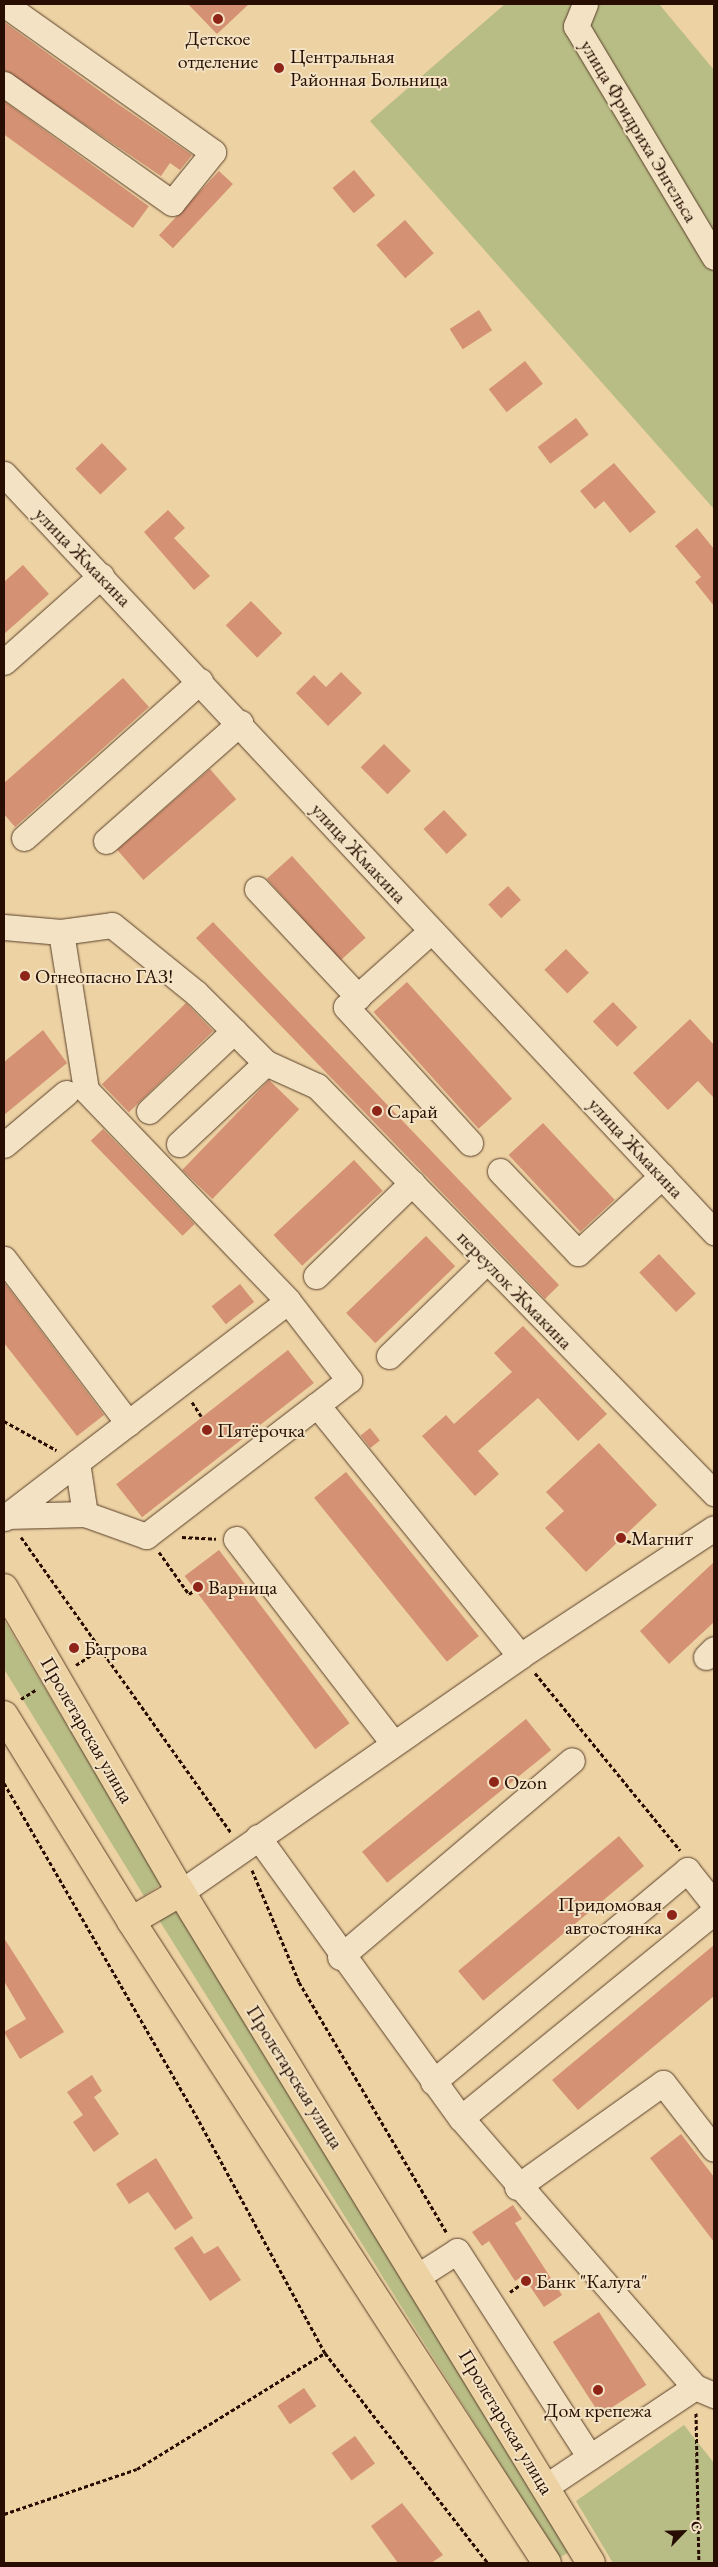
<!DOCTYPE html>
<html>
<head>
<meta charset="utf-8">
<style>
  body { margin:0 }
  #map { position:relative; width:718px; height:2567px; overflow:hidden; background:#edd2a3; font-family:"EB Garamond",serif }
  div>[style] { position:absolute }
  .green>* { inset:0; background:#b8bc85 }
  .building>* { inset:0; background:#d49173; transform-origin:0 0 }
  .path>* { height:3px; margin-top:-1.5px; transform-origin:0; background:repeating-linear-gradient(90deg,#280e02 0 4px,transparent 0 6.5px) }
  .roads { filter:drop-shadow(0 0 1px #593f2a) drop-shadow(0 0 1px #593f2a) }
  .minor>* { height:25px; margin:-12.5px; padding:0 12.5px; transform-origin:12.5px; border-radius:12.5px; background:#f3e2c3 }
  .major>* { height:28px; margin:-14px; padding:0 14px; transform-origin:14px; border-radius:14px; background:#edd2a3 }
  .dots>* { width:14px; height:14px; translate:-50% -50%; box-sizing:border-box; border:2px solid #f3e2c3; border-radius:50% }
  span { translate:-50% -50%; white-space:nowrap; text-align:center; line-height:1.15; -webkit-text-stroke:4px #f3e2c3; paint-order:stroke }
  .poi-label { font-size:20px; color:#280e02 }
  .left { translate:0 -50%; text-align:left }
  .right { translate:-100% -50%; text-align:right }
  .street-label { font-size:20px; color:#280e02 }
  .frame { position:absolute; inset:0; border:5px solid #280e02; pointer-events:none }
  .north { position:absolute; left:658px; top:2507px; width:50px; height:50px; -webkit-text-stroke:4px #f3e2c3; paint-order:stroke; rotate:66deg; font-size:14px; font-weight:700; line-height:20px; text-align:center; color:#280e02 }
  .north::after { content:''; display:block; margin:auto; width:18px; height:22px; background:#280e02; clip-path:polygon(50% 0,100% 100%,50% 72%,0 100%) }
</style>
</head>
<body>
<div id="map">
  <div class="green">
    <i style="clip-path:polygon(505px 4px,659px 4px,714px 70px,714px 509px,370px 121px)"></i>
    <i style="clip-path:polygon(4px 1620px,162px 1884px,144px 1896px,4px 1669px)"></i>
    <i style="clip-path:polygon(177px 1908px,569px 2552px,559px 2558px,159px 1920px)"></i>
    <i style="clip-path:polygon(684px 2425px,714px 2463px,714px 2563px,613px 2563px,576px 2501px)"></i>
  </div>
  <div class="building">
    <i style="clip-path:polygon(188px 4px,249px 4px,217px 34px)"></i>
    <i style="clip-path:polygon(4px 22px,115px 102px,192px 155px,180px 170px,170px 163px,161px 176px,4px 70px)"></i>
    <i style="left:4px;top:101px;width:179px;height:27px;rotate:36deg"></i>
    <i style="left:354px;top:170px;width:33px;height:28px;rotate:50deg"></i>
    <i style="left:219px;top:171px;width:19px;height:88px;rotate:43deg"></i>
    <i style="left:405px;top:220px;width:44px;height:38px;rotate:49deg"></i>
    <i style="left:479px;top:310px;width:24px;height:35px;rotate:57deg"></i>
    <i style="left:525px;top:361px;width:29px;height:46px;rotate:52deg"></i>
    <i style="left:576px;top:418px;width:21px;height:48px;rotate:53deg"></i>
    <i style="left:102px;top:443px;width:36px;height:37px;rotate:46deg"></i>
    <i style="clip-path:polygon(614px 463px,656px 512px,630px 533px,604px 501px,595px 509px,580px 491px)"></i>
    <i style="clip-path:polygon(168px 510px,185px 528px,174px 538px,210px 576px,194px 590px,144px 532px)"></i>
    <i style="clip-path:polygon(697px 528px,714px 549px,714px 606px,695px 582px,701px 577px,675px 546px)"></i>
    <i style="clip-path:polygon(23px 565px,49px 594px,4px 634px,4px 582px)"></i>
    <i style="left:251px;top:601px;width:45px;height:35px;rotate:46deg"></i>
    <i style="clip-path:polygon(341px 672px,362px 693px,328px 726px,296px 693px,314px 675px,326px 687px)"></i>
    <i style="clip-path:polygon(123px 678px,149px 707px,15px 827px,4px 814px,4px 783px)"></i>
    <i style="left:384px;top:744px;width:38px;height:33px;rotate:45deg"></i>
    <i style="left:210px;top:769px;width:40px;height:123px;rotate:49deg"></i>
    <i style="left:444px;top:810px;width:34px;height:28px;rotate:47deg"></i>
    <i style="left:292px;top:856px;width:110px;height:34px;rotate:48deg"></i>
    <i style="left:508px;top:886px;width:19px;height:27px;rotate:47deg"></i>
    <i style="clip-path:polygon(213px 922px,559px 1285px,545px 1299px,196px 938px)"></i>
    <i style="left:566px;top:949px;width:33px;height:30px;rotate:46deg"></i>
    <i style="left:407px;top:982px;width:157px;height:45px;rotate:48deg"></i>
    <i style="left:613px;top:1002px;width:35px;height:28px;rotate:46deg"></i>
    <i style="left:186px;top:1003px;width:39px;height:117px;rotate:46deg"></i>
    <i style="clip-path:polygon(690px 1019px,714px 1045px,714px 1098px,698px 1081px,668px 1110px,633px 1073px)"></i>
    <i style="clip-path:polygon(43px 1030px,67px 1063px,4px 1115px,4px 1062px)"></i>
    <i style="left:269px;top:1080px;width:42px;height:125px;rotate:44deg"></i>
    <i style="left:543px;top:1123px;width:105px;height:47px;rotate:47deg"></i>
    <i style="left:103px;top:1129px;width:132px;height:17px;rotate:46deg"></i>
    <i style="left:354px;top:1160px;width:42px;height:110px;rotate:47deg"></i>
    <i style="left:426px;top:1236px;width:42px;height:111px;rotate:46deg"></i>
    <i style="left:659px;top:1254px;width:54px;height:27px;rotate:47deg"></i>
    <i style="clip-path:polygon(4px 1282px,104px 1415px,77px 1436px,4px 1343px)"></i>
    <i style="left:240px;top:1284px;width:23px;height:36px;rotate:52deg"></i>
    <i style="clip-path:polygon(523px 1326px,607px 1414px,578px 1441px,538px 1398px,478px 1451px,499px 1474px,475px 1496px,422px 1436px,446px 1415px,454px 1424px,512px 1372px,494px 1353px)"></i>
    <i style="left:288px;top:1350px;width:42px;height:218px;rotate:52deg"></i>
    <i style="left:370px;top:1428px;width:16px;height:12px;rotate:52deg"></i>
    <i style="clip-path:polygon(599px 1443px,657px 1505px,586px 1572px,545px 1528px,564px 1511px,546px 1492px)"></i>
    <i style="left:346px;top:1472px;width:211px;height:41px;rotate:51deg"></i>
    <i style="left:219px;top:1550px;width:217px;height:43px;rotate:53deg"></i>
    <i style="clip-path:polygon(714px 1562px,714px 1622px,669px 1664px,640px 1631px)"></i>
    <i style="left:526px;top:1719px;width:40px;height:211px;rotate:51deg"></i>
    <i style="left:619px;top:1836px;width:39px;height:210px;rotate:50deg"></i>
    <i style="clip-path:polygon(4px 1938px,64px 2032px,20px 2059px,4px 2032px,26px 2019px,4px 1981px)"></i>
    <i style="clip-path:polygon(714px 1945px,714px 1996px,578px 2110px,552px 2080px)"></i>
    <i style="clip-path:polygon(92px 2075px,102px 2091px,94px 2097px,119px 2134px,94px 2152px,73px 2122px,83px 2115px,67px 2092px)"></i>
    <i style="clip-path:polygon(681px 2134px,714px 2177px,714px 2242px,650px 2158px)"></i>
    <i style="clip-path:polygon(156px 2158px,193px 2218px,175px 2230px,148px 2192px,129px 2204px,116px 2184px)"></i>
    <i style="clip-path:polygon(513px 2205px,522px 2219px,515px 2223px,562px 2295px,544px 2307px,523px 2276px,515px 2281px,489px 2241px,482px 2246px,472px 2232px)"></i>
    <i style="clip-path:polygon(192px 2236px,204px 2254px,218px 2246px,241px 2280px,210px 2301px,174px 2248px)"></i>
    <i style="left:599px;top:2312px;width:87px;height:55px;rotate:57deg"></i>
    <i style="left:304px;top:2388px;width:22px;height:32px;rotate:56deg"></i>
    <i style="left:355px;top:2436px;width:34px;height:29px;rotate:54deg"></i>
    <i style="clip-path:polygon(402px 2503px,443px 2555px,431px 2563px,398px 2563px,371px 2526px)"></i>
  </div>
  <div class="path">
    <i style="left:192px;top:1402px;width:17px;rotate:57deg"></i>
    <i style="left:4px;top:1421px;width:60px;rotate:29.1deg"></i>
    <i style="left:21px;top:1537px;width:362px;rotate:54.6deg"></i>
    <i style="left:182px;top:1537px;width:34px;rotate:3deg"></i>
    <i style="left:621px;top:1538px;width:12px;rotate:24deg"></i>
    <i style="left:159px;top:1552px;width:52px;rotate:54.5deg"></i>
    <i style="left:189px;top:1594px;width:7px;rotate:-34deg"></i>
    <i style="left:76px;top:1665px;width:30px;rotate:-33deg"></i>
    <i style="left:535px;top:1673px;width:229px;rotate:50.7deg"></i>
    <i style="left:21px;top:1699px;width:19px;rotate:-32deg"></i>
    <i style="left:4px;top:1783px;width:390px;rotate:60deg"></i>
    <i style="left:199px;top:2121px;width:264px;rotate:61.5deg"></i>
    <i style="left:325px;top:2353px;width:266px;rotate:52.2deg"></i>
    <i style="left:252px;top:1870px;width:121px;rotate:67.2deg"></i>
    <i style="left:299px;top:1982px;width:290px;rotate:59.5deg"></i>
    <i style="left:510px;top:2292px;width:19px;rotate:-35deg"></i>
    <i style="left:696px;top:2413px;width:150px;rotate:88.9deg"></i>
    <i style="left:4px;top:2514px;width:140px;rotate:-18.7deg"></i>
    <i style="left:137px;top:2469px;width:221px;rotate:-31.7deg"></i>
  </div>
  <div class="roads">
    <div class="minor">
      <i style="left:4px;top:4px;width:256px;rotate:35.3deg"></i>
      <i style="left:213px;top:152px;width:65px;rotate:128.8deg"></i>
      <i style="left:172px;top:203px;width:206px;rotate:-144.7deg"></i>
      <i style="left:585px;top:4px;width:24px;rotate:112deg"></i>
      <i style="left:576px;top:26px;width:269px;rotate:59.1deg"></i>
      <i style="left:4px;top:474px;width:1039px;rotate:46.87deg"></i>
      <i style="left:4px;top:662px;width:130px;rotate:-41.6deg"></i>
      <i style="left:24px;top:838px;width:236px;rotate:-41.7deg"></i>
      <i style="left:106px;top:841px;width:179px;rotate:-41.4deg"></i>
      <i style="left:257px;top:889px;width:148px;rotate:46.9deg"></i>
      <i style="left:4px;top:927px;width:57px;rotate:5deg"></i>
      <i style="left:61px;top:932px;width:51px;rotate:-7.8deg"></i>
      <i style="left:112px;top:925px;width:108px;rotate:39deg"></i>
      <i style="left:196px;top:993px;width:99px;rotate:45deg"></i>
      <i style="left:266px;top:1063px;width:56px;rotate:24.3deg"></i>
      <i style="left:317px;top:1086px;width:569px;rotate:45.71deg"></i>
      <i style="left:431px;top:931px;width:114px;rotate:138.2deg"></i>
      <i style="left:346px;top:1007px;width:184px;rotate:47.6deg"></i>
      <i style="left:61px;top:932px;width:160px;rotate:81deg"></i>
      <i style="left:86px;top:1090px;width:292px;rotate:46.2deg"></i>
      <i style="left:288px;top:1301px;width:100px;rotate:52.3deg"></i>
      <i style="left:349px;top:1380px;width:41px;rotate:142deg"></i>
      <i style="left:149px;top:1111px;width:117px;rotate:-43.3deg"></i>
      <i style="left:179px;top:1144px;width:119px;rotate:-43deg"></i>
      <i style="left:4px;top:1145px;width:81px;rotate:-40deg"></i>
      <i style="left:500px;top:1171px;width:113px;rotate:46.4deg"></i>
      <i style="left:578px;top:1253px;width:114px;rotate:-42.5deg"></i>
      <i style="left:4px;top:1259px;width:206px;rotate:52.9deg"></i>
      <i style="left:128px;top:1423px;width:156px;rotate:142.5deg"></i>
      <i style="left:316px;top:1276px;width:134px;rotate:-44.1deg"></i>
      <i style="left:389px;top:1356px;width:136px;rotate:-44.1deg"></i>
      <i style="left:128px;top:1423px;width:201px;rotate:-37.3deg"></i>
      <i style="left:77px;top:1462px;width:53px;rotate:81.3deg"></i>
      <i style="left:6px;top:1516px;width:79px;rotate:-1.5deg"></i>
      <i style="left:85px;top:1514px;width:65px;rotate:19.8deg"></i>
      <i style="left:146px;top:1536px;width:215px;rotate:-37.5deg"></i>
      <i style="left:317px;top:1405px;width:323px;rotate:51deg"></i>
      <i style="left:236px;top:1539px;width:257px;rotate:52.4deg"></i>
      <i style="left:706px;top:1657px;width:11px;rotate:-45deg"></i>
      <i style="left:258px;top:1837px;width:347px;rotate:54.2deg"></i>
      <i style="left:461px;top:2118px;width:357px;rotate:49deg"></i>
      <i style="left:695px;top:2387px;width:180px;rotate:146.3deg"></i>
      <i style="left:181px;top:1892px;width:413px;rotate:-34.8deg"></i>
      <i style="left:520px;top:1656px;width:232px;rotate:-33.4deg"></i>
      <i style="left:340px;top:1957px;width:304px;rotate:-40.3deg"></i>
      <i style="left:433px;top:2082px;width:331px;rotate:-39.8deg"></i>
      <i style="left:687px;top:1870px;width:43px;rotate:51.5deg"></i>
      <i style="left:461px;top:2118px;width:326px;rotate:-39.2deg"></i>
      <i style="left:517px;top:2187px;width:179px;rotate:-35.5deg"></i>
      <i style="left:663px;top:2083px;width:83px;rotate:52.3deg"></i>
      <i style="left:418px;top:2276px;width:46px;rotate:-32.7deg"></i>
      <i style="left:457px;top:2251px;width:245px;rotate:57.2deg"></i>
      <i style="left:695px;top:2387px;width:21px;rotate:23deg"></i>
    </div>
    <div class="major">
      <i style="left:4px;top:1588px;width:352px;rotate:59.8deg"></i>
      <i style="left:181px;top:1892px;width:786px;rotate:58.57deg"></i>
      <i style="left:4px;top:1715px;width:242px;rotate:58.3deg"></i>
      <i style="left:131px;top:1921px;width:765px;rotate:57.06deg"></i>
      <i style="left:131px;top:1921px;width:58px;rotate:-30.1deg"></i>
    </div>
  </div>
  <div class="dots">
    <i style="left:218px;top:19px;background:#8f2418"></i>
    <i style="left:279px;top:68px;background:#8f2418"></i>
    <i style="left:25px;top:976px;background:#8f2418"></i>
    <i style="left:377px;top:1111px;background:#8f2418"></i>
    <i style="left:207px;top:1430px;background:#8f2418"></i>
    <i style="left:621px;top:1538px;background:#8f2418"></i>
    <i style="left:198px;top:1587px;background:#8f2418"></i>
    <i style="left:74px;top:1648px;background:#8f2418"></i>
    <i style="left:494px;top:1782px;background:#8f2418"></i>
    <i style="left:672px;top:1915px;background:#8f2418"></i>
    <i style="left:526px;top:2281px;background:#8f2418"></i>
    <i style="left:598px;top:2390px;background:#8f2418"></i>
  </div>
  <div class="poi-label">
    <span style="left:218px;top:50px">Детское<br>отделение</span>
    <span class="left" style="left:290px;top:68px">Центральная<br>Районная Больница</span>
    <span class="left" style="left:35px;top:976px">Огнеопасно ГАЗ!</span>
    <span class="left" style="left:387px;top:1111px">Сарай</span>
    <span class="left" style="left:217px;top:1430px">Пятёрочка</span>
    <span class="left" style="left:631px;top:1538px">Магнит</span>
    <span class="left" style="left:208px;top:1587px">Варница</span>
    <span class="left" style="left:84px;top:1648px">Багрова</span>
    <span class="left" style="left:504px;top:1782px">Ozon</span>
    <span class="right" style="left:662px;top:1916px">Придомовая<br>автостоянка</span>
    <span class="left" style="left:536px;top:2281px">Банк "Калуга"</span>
    <span style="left:598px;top:2410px">Дом крепежа</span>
  </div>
  <div class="street-label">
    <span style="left:639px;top:131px;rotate:59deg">улица Фридриха Энгельса</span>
    <span style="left:83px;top:557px;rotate:46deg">улица Жмакина</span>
    <span style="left:359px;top:853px;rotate:47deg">улица Жмакина</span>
    <span style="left:636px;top:1148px;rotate:47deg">улица Жмакина</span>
    <span style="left:515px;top:1290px;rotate:46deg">переулок Жмакина</span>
    <span style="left:87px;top:1730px;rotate:60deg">Пролетарская улица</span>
    <span style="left:295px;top:2077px;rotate:58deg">Пролетарская улица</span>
    <span style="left:506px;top:2422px;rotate:59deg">Пролетарская улица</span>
  </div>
  <div class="frame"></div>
  <div class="north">С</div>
</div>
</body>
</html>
